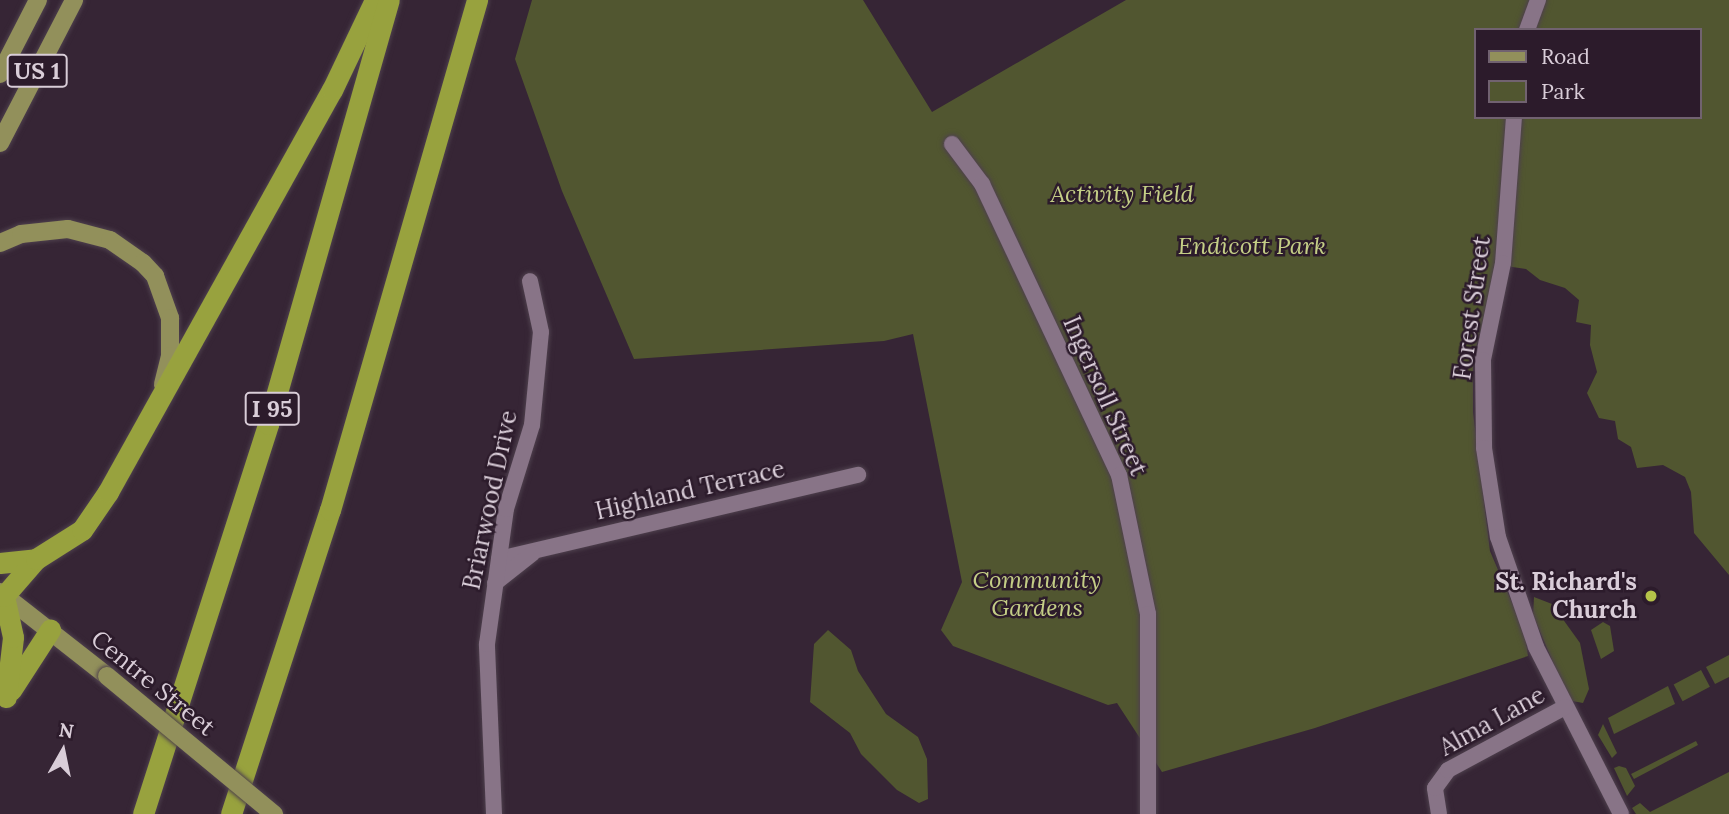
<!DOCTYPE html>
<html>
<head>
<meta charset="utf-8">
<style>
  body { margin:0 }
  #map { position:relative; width:1729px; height:814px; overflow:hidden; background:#362535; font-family:Lora,serif }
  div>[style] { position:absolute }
  .green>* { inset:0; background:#515630; transform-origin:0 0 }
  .roads { filter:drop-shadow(0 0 2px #4e404d) drop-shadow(0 0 2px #4e404d) }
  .minor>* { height:16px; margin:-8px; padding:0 8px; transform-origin:8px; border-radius:8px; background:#887487 }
  .major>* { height:18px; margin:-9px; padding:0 9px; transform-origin:9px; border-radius:9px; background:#92905b }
  .highway>* { height:21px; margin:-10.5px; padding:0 10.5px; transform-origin:10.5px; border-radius:10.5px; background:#98a23e }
  .bridges { filter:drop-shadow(0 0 2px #4e404d) drop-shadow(0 0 2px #4e404d) }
  .major-bridge>* { height:18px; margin:-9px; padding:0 9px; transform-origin:9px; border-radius:9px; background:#92905b }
  .dots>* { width:19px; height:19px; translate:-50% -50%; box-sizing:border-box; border:4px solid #2c1b2b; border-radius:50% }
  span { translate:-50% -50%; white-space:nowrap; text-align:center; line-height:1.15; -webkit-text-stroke:5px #2c1b2b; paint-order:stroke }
  .shield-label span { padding:2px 5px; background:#2c1b2b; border:2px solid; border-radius:5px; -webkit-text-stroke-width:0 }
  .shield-label { font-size:23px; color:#d9cdd8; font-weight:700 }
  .park-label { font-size:24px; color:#c4ce86; font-style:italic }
  .street-label { font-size:24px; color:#d9cdd8 }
  .poi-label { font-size:24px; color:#d9cdd8; font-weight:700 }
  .right { translate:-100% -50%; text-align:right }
  .legend { position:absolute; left:1474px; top:28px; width:228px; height:91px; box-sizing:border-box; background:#2c1b2b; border:2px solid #716270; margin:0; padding:9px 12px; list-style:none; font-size:21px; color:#d9cdd8 }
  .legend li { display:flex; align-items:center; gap:14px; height:35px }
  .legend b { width:35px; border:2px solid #716270 }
  .north { position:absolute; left:28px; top:716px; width:70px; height:70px; -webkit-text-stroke:5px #2c1b2b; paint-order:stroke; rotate:9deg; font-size:19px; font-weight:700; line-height:28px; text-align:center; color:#d9cdd8 }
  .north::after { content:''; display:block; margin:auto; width:24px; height:32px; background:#d9cdd8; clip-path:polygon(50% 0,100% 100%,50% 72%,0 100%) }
</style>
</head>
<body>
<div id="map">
  <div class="green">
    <i style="clip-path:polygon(evenodd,532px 0,863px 0,932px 112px,1126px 0,1729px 0,1729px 575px,1694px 533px,1691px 492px,1685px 477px,1663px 465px,1637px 468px,1631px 447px,1618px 439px,1615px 421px,1599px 418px,1587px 393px,1597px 372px,1590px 345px,1591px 325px,1576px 322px,1579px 300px,1565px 288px,1540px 280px,1526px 269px,1499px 265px,1473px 358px,1473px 412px,1490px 551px,1525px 633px,1528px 656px,1315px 728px,1162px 772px,1117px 703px,1108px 705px,953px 646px,941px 630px,962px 582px,913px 334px,884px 341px,634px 359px,562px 191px,515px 59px,532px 0,1475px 30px,1699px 30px,1699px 117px,1475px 117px,1475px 30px)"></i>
    <i style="clip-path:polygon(1534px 597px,1552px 604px,1580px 643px,1589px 689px,1583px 703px,1572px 701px,1560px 679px,1533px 615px)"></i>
    <i style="clip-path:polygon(1603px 622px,1610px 626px,1614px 651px,1601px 659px,1591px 630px)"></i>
    <i style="clip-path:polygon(828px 630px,851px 650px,858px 671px,886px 714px,918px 737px,927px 759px,928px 799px,919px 803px,897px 790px,861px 754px,850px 733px,810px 702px,814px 644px)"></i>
    <i style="clip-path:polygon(1729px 655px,1729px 677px,1715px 684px,1706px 667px)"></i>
    <i style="left:1701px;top:670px;width:19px;height:31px;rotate:62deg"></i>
    <i style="clip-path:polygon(1668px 686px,1675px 704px,1614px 734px,1608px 718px)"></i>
    <i style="clip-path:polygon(1603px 724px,1617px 753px,1612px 758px,1598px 735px)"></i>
    <i style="clip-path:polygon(1696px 741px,1698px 745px,1634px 779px,1631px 774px)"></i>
    <i style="clip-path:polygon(1619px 766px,1626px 768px,1635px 786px,1627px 796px,1614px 768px)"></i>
    <i style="clip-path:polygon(1729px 772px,1729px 814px,1636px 814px,1632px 808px,1640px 803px,1650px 812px)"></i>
  </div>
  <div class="roads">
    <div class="minor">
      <i style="left:1527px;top:30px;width:32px;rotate:-70deg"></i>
      <i style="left:1514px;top:117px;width:146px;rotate:94.3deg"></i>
      <i style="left:1503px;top:263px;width:99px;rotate:101.7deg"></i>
      <i style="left:1483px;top:360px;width:88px;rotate:89.3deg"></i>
      <i style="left:1484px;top:448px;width:90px;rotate:81.1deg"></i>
      <i style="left:1498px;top:537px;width:116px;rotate:70.9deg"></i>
      <i style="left:1536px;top:647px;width:187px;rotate:63deg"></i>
      <i style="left:952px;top:144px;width:50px;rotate:53.1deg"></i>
      <i style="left:982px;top:184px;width:322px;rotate:64.8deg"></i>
      <i style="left:1119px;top:475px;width:142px;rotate:78.2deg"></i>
      <i style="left:1148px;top:614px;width:200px;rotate:90deg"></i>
      <i style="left:499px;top:559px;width:369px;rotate:-13.2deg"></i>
      <i style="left:495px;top:583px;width:48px;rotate:-38.3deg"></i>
      <i style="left:494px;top:814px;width:170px;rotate:-92.4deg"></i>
      <i style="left:487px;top:644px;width:136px;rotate:-82deg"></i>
      <i style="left:506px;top:509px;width:88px;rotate:-72.8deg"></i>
      <i style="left:532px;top:425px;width:93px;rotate:-84.5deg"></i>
      <i style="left:541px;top:332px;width:52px;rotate:-102.2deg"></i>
      <i style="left:1439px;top:814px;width:26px;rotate:-99deg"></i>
      <i style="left:1435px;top:788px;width:22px;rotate:-54deg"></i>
      <i style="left:1448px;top:770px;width:133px;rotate:-28.3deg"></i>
    </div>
    <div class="major">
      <i style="left:0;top:74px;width:83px;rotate:-62.8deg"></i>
      <i style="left:0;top:143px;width:161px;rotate:-62.6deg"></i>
      <i style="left:0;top:243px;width:23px;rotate:-23deg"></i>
      <i style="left:21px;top:234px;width:47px;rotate:-6.1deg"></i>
      <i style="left:68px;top:229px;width:43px;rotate:14.7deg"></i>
      <i style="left:110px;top:240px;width:40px;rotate:34.9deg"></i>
      <i style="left:143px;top:263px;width:18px;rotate:47deg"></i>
      <i style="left:155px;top:276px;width:45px;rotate:70.3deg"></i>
      <i style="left:170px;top:318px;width:38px;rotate:90deg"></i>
      <i style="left:170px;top:356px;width:29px;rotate:104deg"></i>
      <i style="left:0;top:592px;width:136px;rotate:38.1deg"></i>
    </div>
    <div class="highway">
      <i style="left:0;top:563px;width:36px;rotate:-6deg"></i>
      <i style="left:11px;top:690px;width:72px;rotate:-57deg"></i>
      <i style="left:6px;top:697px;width:60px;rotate:-83.3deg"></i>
      <i style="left:13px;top:637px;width:42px;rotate:-102.4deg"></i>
      <i style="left:4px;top:596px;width:49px;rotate:-49.1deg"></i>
      <i style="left:36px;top:559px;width:54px;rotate:-32.2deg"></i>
      <i style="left:82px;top:530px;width:46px;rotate:-55.6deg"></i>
      <i style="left:108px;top:492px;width:460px;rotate:-60.9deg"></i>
      <i style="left:332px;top:90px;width:100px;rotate:-64.5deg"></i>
      <i style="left:143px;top:814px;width:410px;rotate:-72.2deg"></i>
      <i style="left:268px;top:424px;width:441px;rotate:-74.1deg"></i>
      <i style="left:231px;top:814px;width:320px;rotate:-72deg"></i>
      <i style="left:330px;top:510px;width:531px;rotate:-73.92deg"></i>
    </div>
  </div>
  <div class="bridges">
    <div class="major-bridge">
      <i style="left:107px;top:676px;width:217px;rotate:39.6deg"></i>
    </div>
  </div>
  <div class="dots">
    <i style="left:1651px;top:596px;background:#b5c249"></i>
  </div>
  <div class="shield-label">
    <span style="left:37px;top:71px">US 1</span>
    <span style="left:272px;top:409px">I 95</span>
  </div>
  <div class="park-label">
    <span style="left:1122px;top:194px">Activity Field</span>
    <span style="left:1252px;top:246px">Endicott Park</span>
    <span style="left:1037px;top:594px">Community<br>Gardens</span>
  </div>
  <div class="street-label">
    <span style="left:1472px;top:308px;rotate:-82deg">Forest Street</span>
    <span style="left:1105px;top:396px;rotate:66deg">Ingersoll Street</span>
    <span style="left:690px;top:490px;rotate:-13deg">Highland Terrace</span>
    <span style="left:490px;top:500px;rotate:-78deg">Briarwood Drive</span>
    <span style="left:153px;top:683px;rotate:39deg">Centre Street</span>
    <span style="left:1492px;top:721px;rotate:-29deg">Alma Lane</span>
  </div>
  <div class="poi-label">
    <span class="right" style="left:1637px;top:596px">St. Richard's<br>Church</span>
  </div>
  <ul class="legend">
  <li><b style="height:9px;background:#92905b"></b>Road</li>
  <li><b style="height:19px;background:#515630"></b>Park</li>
  </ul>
  <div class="north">N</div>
</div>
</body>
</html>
